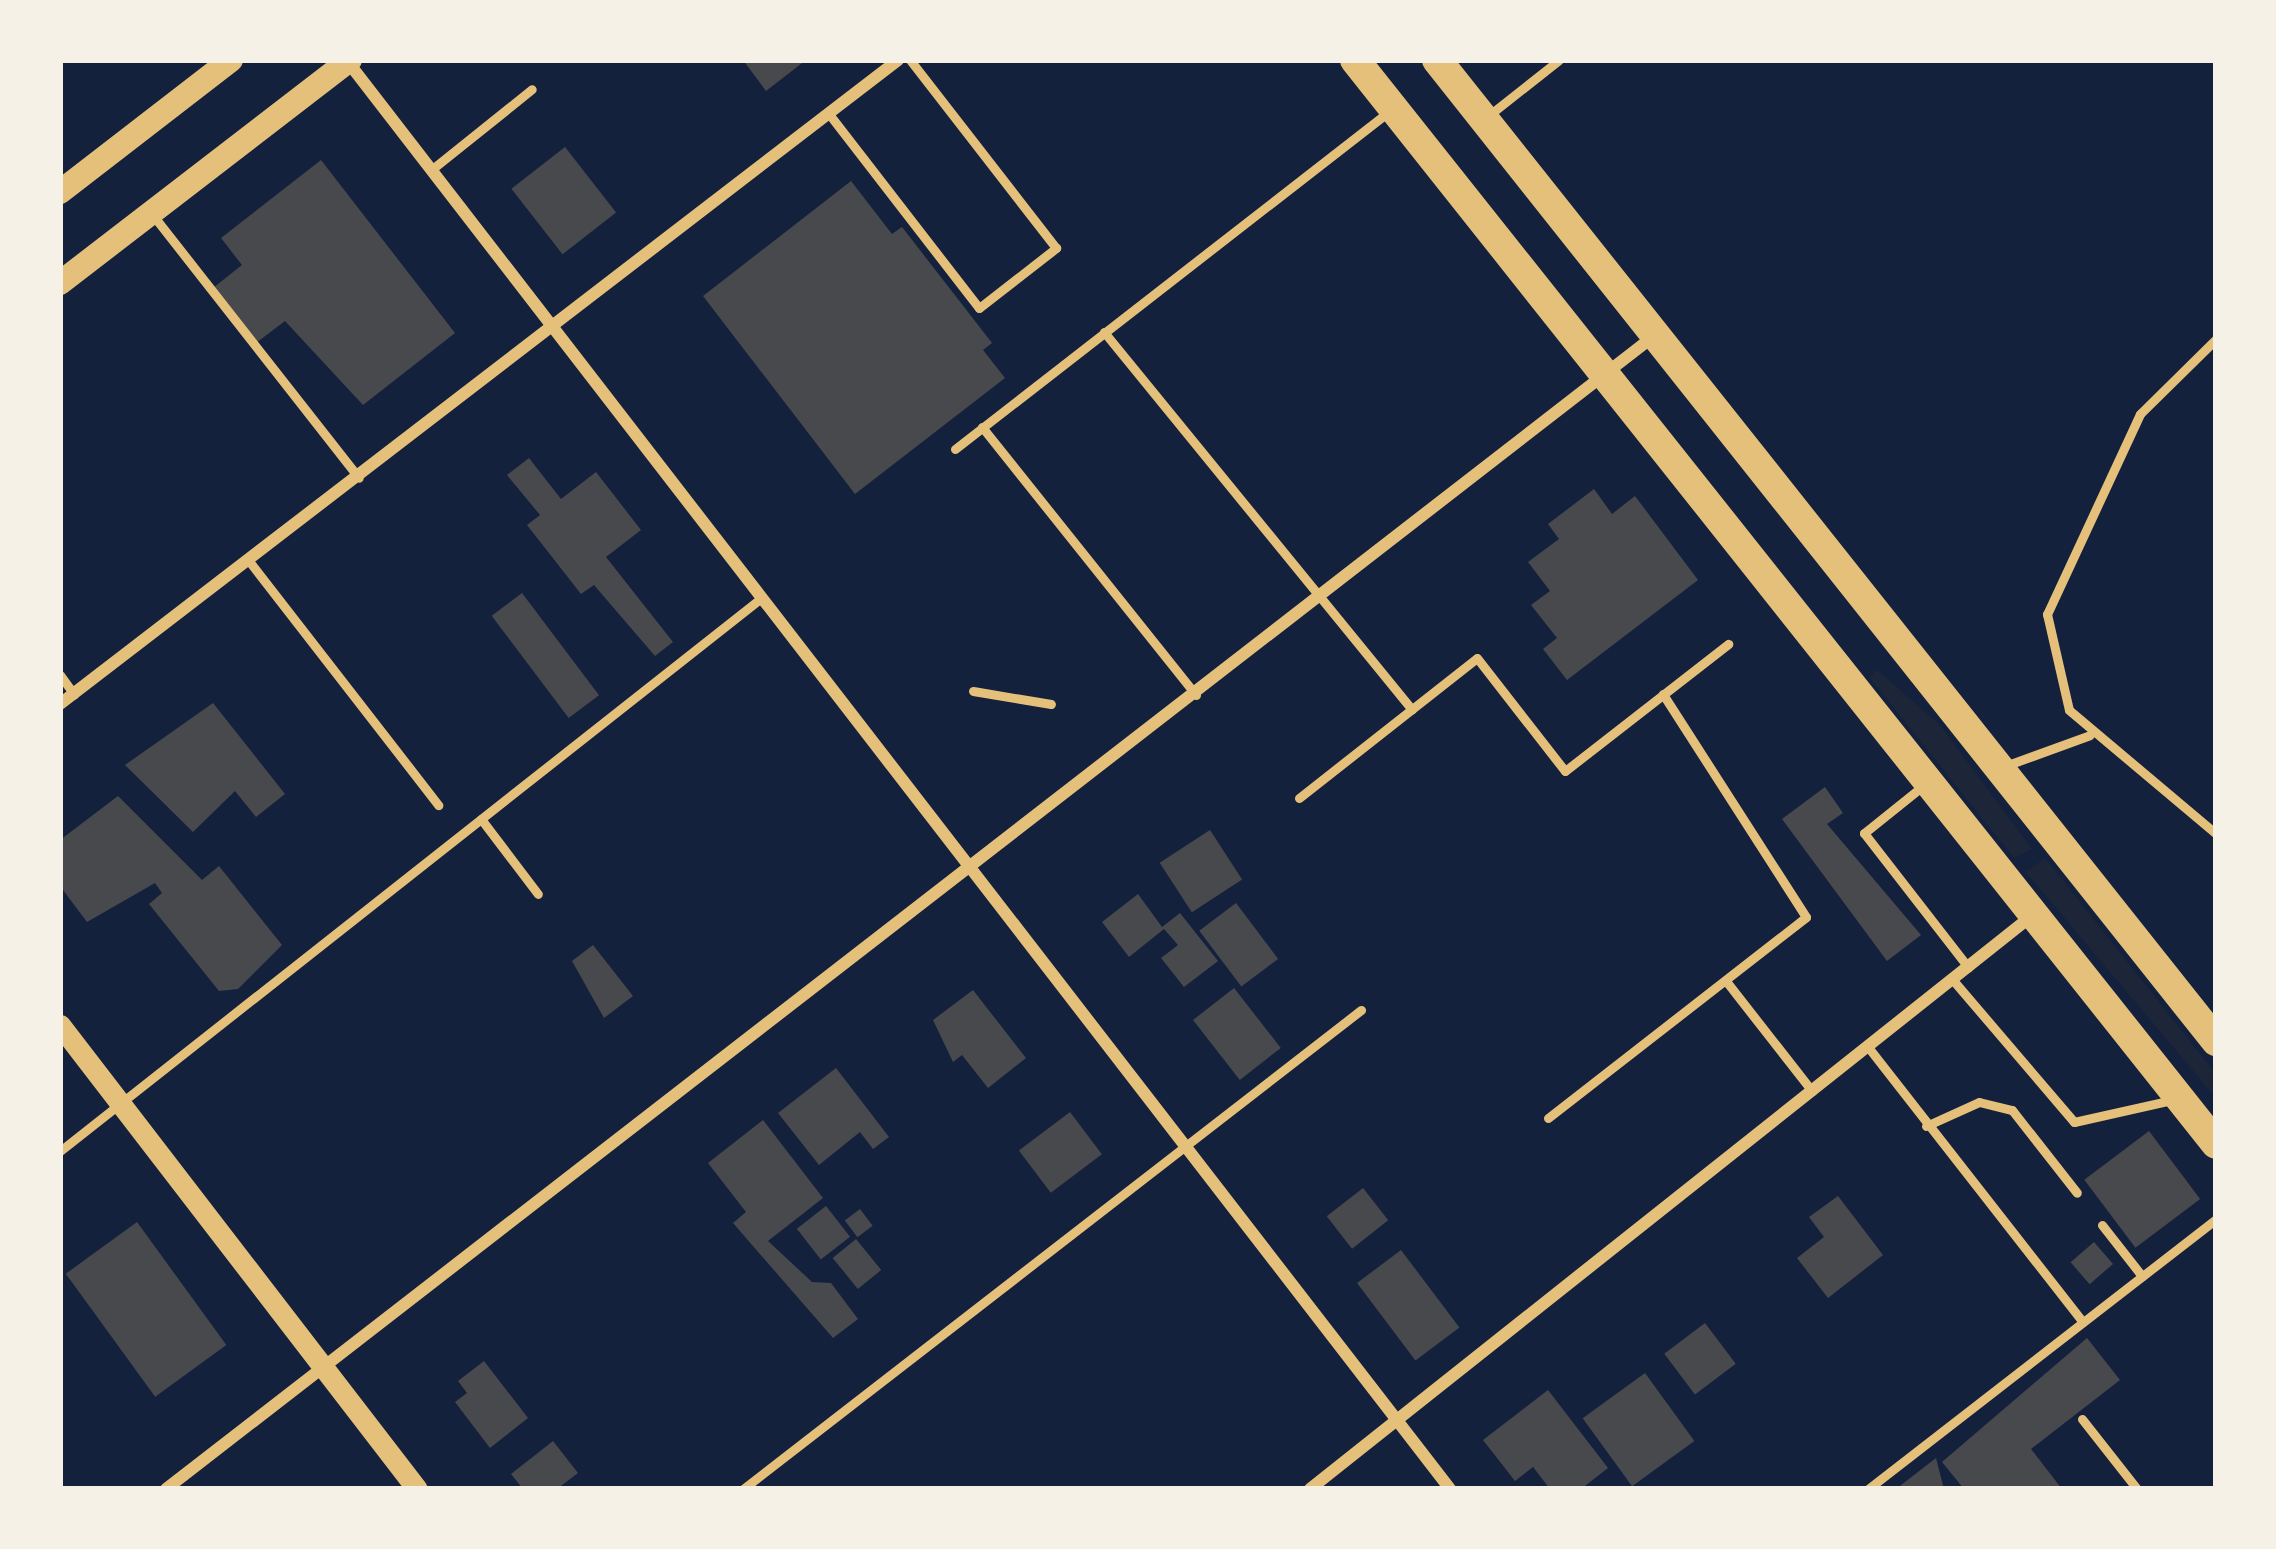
<!DOCTYPE html>
<html>
<head>
<meta charset="utf-8">
<style>
  body { margin:0 }
  #map { position:relative; width:2276px; height:1549px; overflow:hidden; background:#14213d; font-family:Mulish,sans-serif }
  div>[style] { position:absolute }
  .green>* { inset:0; background:#1d2539 }
  .building>* { inset:0; background:#48494c; transform-origin:0 0 }
  .service>* { height:9px; margin:-4.5px; padding:0 4.5px; transform-origin:4.5px; border-radius:4.5px; background:#e5c07b }
  .minor>* { height:12px; margin:-6px; padding:0 6px; transform-origin:6px; border-radius:6px; background:#e5c07b }
  .tertiary>* { height:21px; margin:-10.5px; padding:0 10.5px; transform-origin:10.5px; border-radius:10.5px; background:#e5c07b }
  .secondary>* { height:24px; margin:-12px; padding:0 12px; transform-origin:12px; border-radius:12px; background:#e5c07b }
  .primary>* { height:30px; margin:-15px; padding:0 15px; transform-origin:15px; border-radius:15px; background:#e5c07b }
  span { translate:-50% -50%; white-space:nowrap; text-align:center; line-height:1.15; -webkit-text-stroke:9px #f6f1e7; paint-order:stroke }
  .frame { position:absolute; inset:0; border:63px solid #f6f1e7; pointer-events:none }
</style>
</head>
<body>
<div id="map">
  <div class="green">
    <i style="clip-path:polygon(1877px 670px,1940px 725px,2032px 849px,2014px 858px,1869px 677px)"></i>
    <i style="clip-path:polygon(2045px 858px,2216px 1074px,2216px 1098px,2026px 872px)"></i>
  </div>
  <div class="building">
    <i style="clip-path:polygon(743px 60px,806px 60px,766px 91px)"></i>
    <i style="left:565px;top:147px;width:83px;height:68px;rotate:52deg"></i>
    <i style="clip-path:polygon(321px 160px,455px 333px,363px 405px,285px 321px,256px 343px,213px 288px,242px 265px,221px 238px)"></i>
    <i style="clip-path:polygon(851px 181px,892px 234px,902px 227px,992px 343px,983px 350px,1005px 378px,855px 494px,703px 296px)"></i>
    <i style="clip-path:polygon(529px 458px,561px 499px,596px 472px,641px 530px,606px 557px,673px 642px,655px 656px,594px 585px,581px 594px,527px 525px,540px 515px,507px 475px)"></i>
    <i style="clip-path:polygon(1594px 489px,1612px 514px,1635px 496px,1698px 580px,1567px 680px,1543px 649px,1557px 638px,1531px 605px,1550px 591px,1528px 562px,1559px 539px,1548px 524px)"></i>
    <i style="left:522px;top:593px;width:128px;height:38px;rotate:53deg"></i>
    <i style="clip-path:polygon(213px 703px,285px 794px,256px 817px,235px 791px,193px 832px,125px 765px)"></i>
    <i style="clip-path:polygon(1825px 787px,1843px 813px,1827px 824px,1921px 935px,1887px 961px,1782px 819px)"></i>
    <i style="clip-path:polygon(118px 796px,202px 880px,219px 866px,282px 945px,238px 989px,219px 991px,149px 904px,162px 893px,155px 883px,87px 922px,60px 886px,60px 840px)"></i>
    <i style="left:1210px;top:830px;width:59px;height:60px;rotate:57deg"></i>
    <i style="clip-path:polygon(1138px 894px,1162px 927px,1180px 913px,1218px 961px,1184px 987px,1161px 958px,1178px 945px,1164px 929px,1129px 957px,1102px 922px)"></i>
    <i style="left:1236px;top:903px;width:70px;height:46px;rotate:53deg"></i>
    <i style="clip-path:polygon(593px 945px,633px 996px,604px 1018px,572px 961px)"></i>
    <i style="left:1234px;top:988px;width:76px;height:52px;rotate:52deg"></i>
    <i style="clip-path:polygon(973px 990px,1026px 1058px,988px 1088px,962px 1055px,953px 1062px,933px 1020px)"></i>
    <i style="clip-path:polygon(836px 1068px,889px 1137px,873px 1149px,860px 1132px,819px 1165px,778px 1113px)"></i>
    <i style="left:1070px;top:1112px;width:53px;height:64px;rotate:53deg"></i>
    <i style="clip-path:polygon(763px 1120px,823px 1198px,768px 1241px,812px 1282px,831px 1283px,858px 1319px,833px 1338px,733px 1223px,746px 1212px,708px 1163px)"></i>
    <i style="left:2149px;top:1131px;width:85px;height:81px;rotate:53deg"></i>
    <i style="left:1363px;top:1188px;width:41px;height:46px;rotate:52deg"></i>
    <i style="clip-path:polygon(1838px 1196px,1883px 1255px,1828px 1298px,1797px 1258px,1824px 1237px,1809px 1217px)"></i>
    <i style="left:826px;top:1206px;width:39px;height:37px;rotate:52deg"></i>
    <i style="left:860px;top:1209px;width:21px;height:19px;rotate:53deg"></i>
    <i style="left:137px;top:1222px;width:152px;height:88px;rotate:54deg"></i>
    <i style="left:856px;top:1239px;width:40px;height:30px;rotate:51deg"></i>
    <i style="left:2094px;top:1242px;width:29px;height:31px;rotate:49deg"></i>
    <i style="left:1401px;top:1250px;width:97px;height:55px;rotate:53deg"></i>
    <i style="left:1705px;top:1323px;width:51px;height:51px;rotate:53deg"></i>
    <i style="clip-path:polygon(2087px 1338px,2120px 1380px,2031px 1449px,2062px 1489px,1964px 1489px,1942px 1462px)"></i>
    <i style="clip-path:polygon(484px 1361px,528px 1418px,490px 1448px,455px 1402px,467px 1393px,458px 1381px)"></i>
    <i style="left:1645px;top:1373px;width:84px;height:77px;rotate:54deg"></i>
    <i style="clip-path:polygon(1548px 1390px,1608px 1468px,1581px 1489px,1550px 1489px,1533px 1467px,1515px 1481px,1483px 1440px)"></i>
    <i style="clip-path:polygon(553px 1441px,578px 1473px,557px 1489px,523px 1489px,511px 1474px)"></i>
    <i style="clip-path:polygon(1936px 1458px,1944px 1489px,1896px 1489px)"></i>
  </div>
  <div class="service">
    <i style="left:829px;top:114px;width:245px;rotate:52.3deg"></i>
    <i style="left:979px;top:308px;width:98px;rotate:-37.9deg"></i>
    <i style="left:1056px;top:248px;width:238px;rotate:-127.8deg"></i>
    <i style="left:1488px;top:116px;width:90px;rotate:-38.3deg"></i>
    <i style="left:431px;top:170px;width:129px;rotate:-38.7deg"></i>
    <i style="left:152px;top:214px;width:335px;rotate:51.9deg"></i>
    <i style="left:1104px;top:332px;width:487px;rotate:50.8deg"></i>
    <i style="left:2216px;top:339px;width:107px;rotate:135.4deg"></i>
    <i style="left:2140px;top:414px;width:221px;rotate:114.9deg"></i>
    <i style="left:2047px;top:614px;width:98px;rotate:77.1deg"></i>
    <i style="left:2069px;top:710px;width:192px;rotate:40.1deg"></i>
    <i style="left:982px;top:427px;width:343px;rotate:51.4deg"></i>
    <i style="left:955px;top:449px;width:552px;rotate:-37.87deg"></i>
    <i style="left:249px;top:561px;width:309px;rotate:52.2deg"></i>
    <i style="left:60px;top:675px;width:24px;rotate:54deg"></i>
    <i style="left:973px;top:691px;width:79px;rotate:9.5deg"></i>
    <i style="left:2005px;top:766px;width:90px;rotate:-20deg"></i>
    <i style="left:1924px;top:785px;width:77px;rotate:141.3deg"></i>
    <i style="left:1864px;top:833px;width:170px;rotate:52.2deg"></i>
    <i style="left:1299px;top:798px;width:226px;rotate:-38.2deg"></i>
    <i style="left:1477px;top:658px;width:143px;rotate:52.1deg"></i>
    <i style="left:1565px;top:771px;width:207px;rotate:-37.9deg"></i>
    <i style="left:481px;top:819px;width:94px;rotate:52.8deg"></i>
    <i style="left:1952px;top:979px;width:188px;rotate:49.5deg"></i>
    <i style="left:2074px;top:1122px;width:100px;rotate:-12.7deg"></i>
    <i style="left:1726px;top:981px;width:140px;rotate:52deg"></i>
    <i style="left:1868px;top:1047px;width:349px;rotate:52deg"></i>
    <i style="left:1548px;top:1118px;width:327px;rotate:-37.9deg"></i>
    <i style="left:1806px;top:917px;width:265px;rotate:-122.7deg"></i>
    <i style="left:1926px;top:1126px;width:58px;rotate:-24.4deg"></i>
    <i style="left:1979px;top:1102px;width:34px;rotate:14deg"></i>
    <i style="left:2012px;top:1110px;width:105px;rotate:51.9deg"></i>
    <i style="left:60px;top:1151px;width:891px;rotate:-38.26deg"></i>
    <i style="left:2102px;top:1225px;width:65px;rotate:51.9deg"></i>
    <i style="left:2082px;top:1419px;width:89px;rotate:51.8deg"></i>
    <i style="left:743px;top:1489px;width:782px;rotate:-37.78deg"></i>
    <i style="left:1868px;top:1489px;width:440px;rotate:-37.8deg"></i>
  </div>
  <div class="minor">
    <i style="left:348px;top:62px;width:1803px;rotate:52.32deg"></i>
    <i style="left:60px;top:704px;width:1057px;rotate:-37.54deg"></i>
    <i style="left:166px;top:1489px;width:1882px;rotate:-37.77deg"></i>
    <i style="left:1310px;top:1489px;width:923px;rotate:-38.45deg"></i>
  </div>
  <div class="tertiary">
    <i style="left:60px;top:1025px;width:585px;rotate:52.43deg"></i>
  </div>
  <div class="secondary">
    <i style="left:60px;top:192px;width:216px;rotate:-37.7deg"></i>
    <i style="left:60px;top:283px;width:366px;rotate:-37.6deg"></i>
  </div>
  <div class="primary">
    <i style="left:1355px;top:60px;width:1384px;rotate:51.54deg"></i>
    <i style="left:1437px;top:60px;width:1253px;rotate:51.55deg"></i>
  </div>
  <div class="frame"></div>
</div>
</body>
</html>
